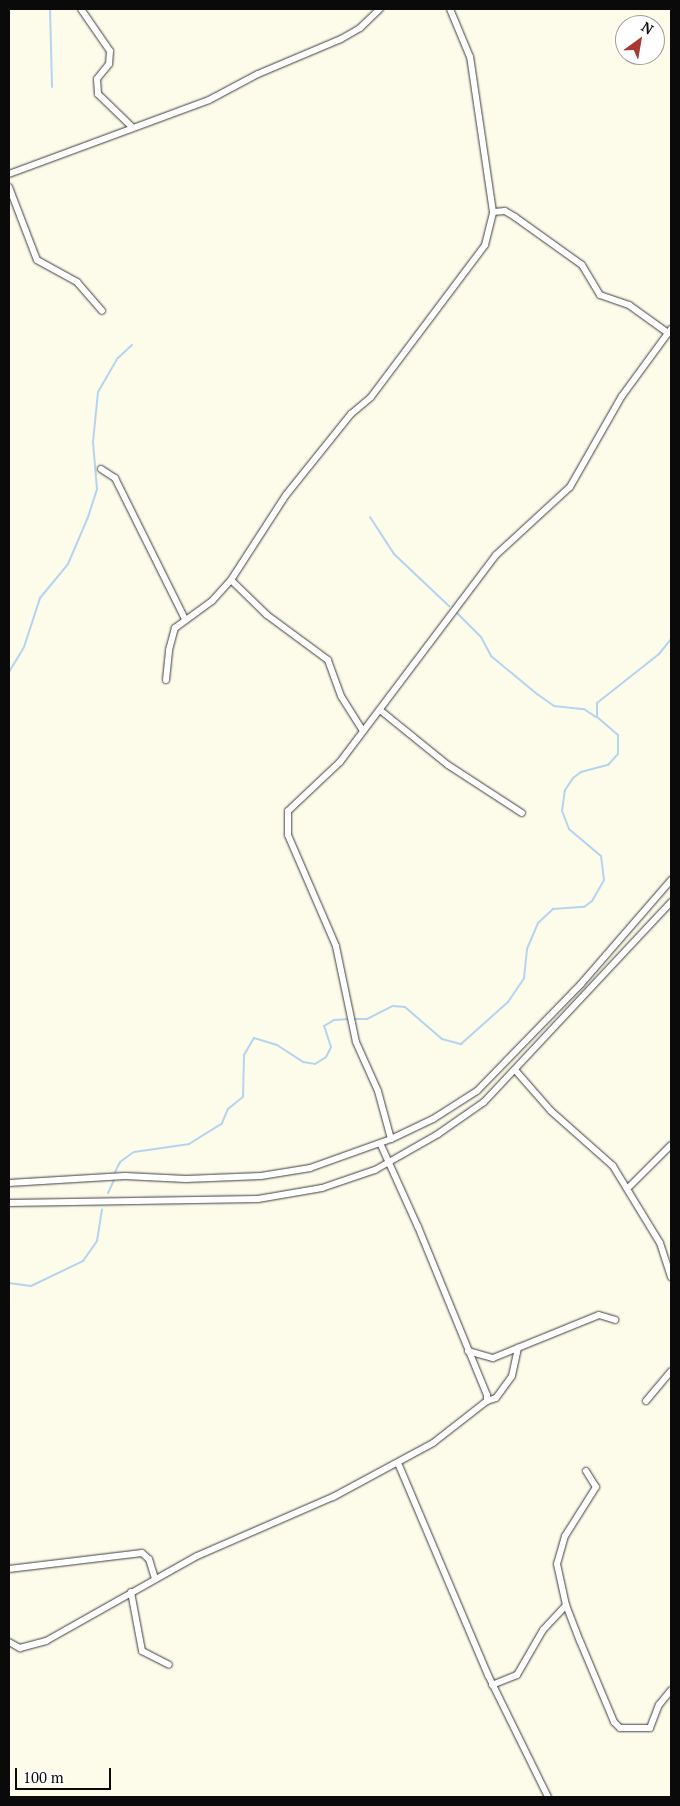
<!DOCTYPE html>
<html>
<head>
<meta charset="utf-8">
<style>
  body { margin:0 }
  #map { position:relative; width:680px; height:1806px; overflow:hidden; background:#fdfbea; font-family:"PT Serif",serif }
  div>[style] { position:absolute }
  .stream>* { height:2px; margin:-1px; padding:0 1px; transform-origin:1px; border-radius:1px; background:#b4d4ef }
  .roads { filter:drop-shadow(0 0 1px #3d3d3d) drop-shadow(0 0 1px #3d3d3d) }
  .minor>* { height:6px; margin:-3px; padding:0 3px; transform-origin:3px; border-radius:3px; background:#fff }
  span { translate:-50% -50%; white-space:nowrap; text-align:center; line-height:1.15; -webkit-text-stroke:5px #fff; paint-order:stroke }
  .frame { position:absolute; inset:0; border:10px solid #0a0a0a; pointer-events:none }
  .north { position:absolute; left:615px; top:15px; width:50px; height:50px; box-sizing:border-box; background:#fff; border:1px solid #9d9d9d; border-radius:50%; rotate:32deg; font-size:14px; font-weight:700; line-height:20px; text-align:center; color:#0a0a0a }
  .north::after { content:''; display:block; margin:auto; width:18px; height:22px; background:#ab3732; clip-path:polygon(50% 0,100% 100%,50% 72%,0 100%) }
  .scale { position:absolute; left:15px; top:1768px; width:96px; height:22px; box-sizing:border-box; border:2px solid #0a0a0a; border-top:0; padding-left:6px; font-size:15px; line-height:18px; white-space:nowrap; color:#0a0a0a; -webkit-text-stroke:4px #fff; paint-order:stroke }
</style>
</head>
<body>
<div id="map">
  <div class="stream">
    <i style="left:50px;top:9px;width:78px;rotate:88.5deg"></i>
    <i style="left:370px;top:517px;width:44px;rotate:57deg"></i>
    <i style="left:394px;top:554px;width:76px;rotate:43.4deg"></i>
    <i style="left:456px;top:612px;width:35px;rotate:45deg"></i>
    <i style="left:481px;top:637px;width:21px;rotate:62deg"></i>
    <i style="left:491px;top:656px;width:60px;rotate:39.6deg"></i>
    <i style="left:537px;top:694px;width:21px;rotate:35deg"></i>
    <i style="left:554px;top:706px;width:30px;rotate:6deg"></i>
    <i style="left:584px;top:709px;width:14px;rotate:34deg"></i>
    <i style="left:9px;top:672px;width:29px;rotate:-59deg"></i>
    <i style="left:24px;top:647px;width:52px;rotate:-71.9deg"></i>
    <i style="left:40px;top:598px;width:44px;rotate:-50.5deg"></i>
    <i style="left:68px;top:564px;width:51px;rotate:-66.9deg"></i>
    <i style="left:88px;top:517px;width:29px;rotate:-72deg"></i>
    <i style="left:97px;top:489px;width:47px;rotate:-94.9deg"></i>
    <i style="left:93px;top:442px;width:50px;rotate:-84.3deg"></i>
    <i style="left:98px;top:392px;width:39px;rotate:-60deg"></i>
    <i style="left:118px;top:358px;width:19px;rotate:-43deg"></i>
    <i style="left:354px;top:1019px;width:13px"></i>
    <i style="left:367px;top:1019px;width:29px;rotate:-27deg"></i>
    <i style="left:393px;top:1006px;width:12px;rotate:5deg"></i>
    <i style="left:405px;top:1007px;width:49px;rotate:40.9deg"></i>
    <i style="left:442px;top:1039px;width:20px;rotate:15deg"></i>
    <i style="left:461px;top:1044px;width:63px;rotate:-41.8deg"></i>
    <i style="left:508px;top:1002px;width:29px;rotate:-56deg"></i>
    <i style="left:524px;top:978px;width:29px;rotate:-84deg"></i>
    <i style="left:527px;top:949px;width:28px;rotate:-67deg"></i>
    <i style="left:538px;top:923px;width:21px;rotate:-43deg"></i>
    <i style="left:553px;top:909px;width:31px;rotate:-4deg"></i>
    <i style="left:584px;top:907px;width:10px;rotate:-37deg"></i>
    <i style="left:592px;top:901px;width:24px;rotate:-60deg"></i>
    <i style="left:604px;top:880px;width:24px;rotate:-97deg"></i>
    <i style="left:601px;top:856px;width:42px;rotate:-139.8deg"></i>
    <i style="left:569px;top:829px;width:19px;rotate:-111deg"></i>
    <i style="left:562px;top:811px;width:21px;rotate:-82deg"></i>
    <i style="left:565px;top:790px;width:14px;rotate:-56deg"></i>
    <i style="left:573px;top:778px;width:10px;rotate:-37deg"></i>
    <i style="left:581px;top:772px;width:28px;rotate:-15deg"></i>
    <i style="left:608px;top:765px;width:15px;rotate:-48deg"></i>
    <i style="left:618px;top:754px;width:19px;rotate:-90deg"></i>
    <i style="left:618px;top:735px;width:28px;rotate:-139deg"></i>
    <i style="left:597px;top:717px;width:14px;rotate:-90deg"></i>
    <i style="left:597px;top:703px;width:79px;rotate:-38.3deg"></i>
    <i style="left:659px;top:654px;width:19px;rotate:-51deg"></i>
    <i style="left:115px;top:1172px;width:11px;rotate:-63deg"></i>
    <i style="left:120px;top:1162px;width:17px;rotate:-36deg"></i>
    <i style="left:134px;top:1152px;width:56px;rotate:-8.3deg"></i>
    <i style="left:189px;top:1144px;width:39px;rotate:-32deg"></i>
    <i style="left:222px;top:1123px;width:15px;rotate:-67deg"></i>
    <i style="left:228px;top:1109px;width:19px;rotate:-39deg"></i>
    <i style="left:243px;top:1097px;width:42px;rotate:-88.6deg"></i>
    <i style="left:244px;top:1055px;width:20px;rotate:-60deg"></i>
    <i style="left:254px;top:1038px;width:24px;rotate:17deg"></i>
    <i style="left:277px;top:1045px;width:31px;rotate:33deg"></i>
    <i style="left:303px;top:1062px;width:12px;rotate:9deg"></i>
    <i style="left:315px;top:1064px;width:13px;rotate:-32deg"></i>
    <i style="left:326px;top:1057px;width:11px;rotate:-63deg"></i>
    <i style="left:331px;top:1047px;width:22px;rotate:-108deg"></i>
    <i style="left:324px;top:1026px;width:12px;rotate:-31deg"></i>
    <i style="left:334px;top:1020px;width:15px;rotate:-4deg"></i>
    <i style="left:108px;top:1193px;width:17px;rotate:-65deg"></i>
    <i style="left:9px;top:1283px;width:22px;rotate:8deg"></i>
    <i style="left:31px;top:1286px;width:58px;rotate:-25.7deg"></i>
    <i style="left:83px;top:1261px;width:24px;rotate:-55deg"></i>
    <i style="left:97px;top:1241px;width:32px;rotate:-81deg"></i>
  </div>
  <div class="roads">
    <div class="minor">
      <i style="left:81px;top:9px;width:51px;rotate:55.4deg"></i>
      <i style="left:110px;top:51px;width:13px;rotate:94deg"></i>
      <i style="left:109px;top:64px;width:19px;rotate:129deg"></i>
      <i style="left:97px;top:79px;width:15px;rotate:86deg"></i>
      <i style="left:98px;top:94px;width:46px;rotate:44.1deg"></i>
      <i style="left:9px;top:174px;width:213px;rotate:-20.3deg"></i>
      <i style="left:209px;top:100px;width:55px;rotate:-28deg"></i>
      <i style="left:258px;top:74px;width:90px;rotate:-22.9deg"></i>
      <i style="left:341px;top:39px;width:22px;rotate:-30deg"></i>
      <i style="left:360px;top:28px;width:28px;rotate:-44deg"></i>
      <i style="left:9px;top:187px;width:78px;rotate:69deg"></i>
      <i style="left:37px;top:260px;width:46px;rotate:28.8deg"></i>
      <i style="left:77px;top:282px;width:38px;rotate:49deg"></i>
      <i style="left:493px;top:212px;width:12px;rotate:-5deg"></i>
      <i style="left:505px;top:211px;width:12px;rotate:31deg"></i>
      <i style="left:515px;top:217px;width:82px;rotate:35.6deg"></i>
      <i style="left:582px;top:265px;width:35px;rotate:59deg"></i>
      <i style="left:600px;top:295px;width:31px;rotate:19deg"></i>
      <i style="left:629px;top:305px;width:48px;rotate:35.7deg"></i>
      <i style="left:101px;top:469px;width:17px;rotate:33deg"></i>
      <i style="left:115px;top:478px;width:157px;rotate:63.6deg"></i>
      <i style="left:166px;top:680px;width:30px;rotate:-84deg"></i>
      <i style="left:169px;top:650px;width:23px;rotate:-75deg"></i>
      <i style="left:175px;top:628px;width:46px;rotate:-36.1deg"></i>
      <i style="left:212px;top:601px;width:28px;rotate:-48deg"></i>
      <i style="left:380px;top:710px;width:87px;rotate:39deg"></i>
      <i style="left:448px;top:765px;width:88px;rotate:33deg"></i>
      <i style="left:363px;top:731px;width:41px;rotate:-122.2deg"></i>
      <i style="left:341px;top:696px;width:38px;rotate:-110deg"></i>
      <i style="left:328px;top:660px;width:76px;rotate:-143.6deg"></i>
      <i style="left:267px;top:615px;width:50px;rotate:-135.8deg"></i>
      <i style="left:231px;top:580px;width:101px;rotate:-57.1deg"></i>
      <i style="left:286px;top:495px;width:104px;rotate:-51.3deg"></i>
      <i style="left:351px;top:414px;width:26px;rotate:-40deg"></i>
      <i style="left:371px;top:397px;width:190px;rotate:-53.1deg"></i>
      <i style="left:485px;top:245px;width:34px;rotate:-76deg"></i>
      <i style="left:493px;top:212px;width:157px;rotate:-98.4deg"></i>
      <i style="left:470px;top:57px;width:52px;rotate:-112.6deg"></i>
      <i style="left:516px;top:1071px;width:53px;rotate:48.8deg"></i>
      <i style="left:551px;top:1111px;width:83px;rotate:41.6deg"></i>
      <i style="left:613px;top:1166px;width:90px;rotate:58.6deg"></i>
      <i style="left:660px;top:1243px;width:36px;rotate:72deg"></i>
      <i style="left:391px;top:1139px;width:50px;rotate:-105.2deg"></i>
      <i style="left:378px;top:1091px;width:54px;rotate:-114.2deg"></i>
      <i style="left:356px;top:1042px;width:98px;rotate:-101.8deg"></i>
      <i style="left:336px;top:946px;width:121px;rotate:-113.4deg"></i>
      <i style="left:288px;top:835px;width:24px;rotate:-90deg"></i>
      <i style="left:288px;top:811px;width:71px;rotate:-43.3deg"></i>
      <i style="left:340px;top:762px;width:259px;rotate:-53deg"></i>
      <i style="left:496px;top:555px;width:100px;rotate:-42.6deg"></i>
      <i style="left:570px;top:487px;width:105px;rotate:-60.3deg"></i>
      <i style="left:622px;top:396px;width:83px;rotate:-53.8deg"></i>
      <i style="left:9px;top:1183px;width:116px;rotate:-3.5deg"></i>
      <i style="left:125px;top:1176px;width:61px;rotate:2.8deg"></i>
      <i style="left:186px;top:1179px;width:75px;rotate:-2.3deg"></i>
      <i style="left:261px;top:1176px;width:50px;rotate:-9.3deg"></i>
      <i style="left:310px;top:1168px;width:86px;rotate:-19.7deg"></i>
      <i style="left:391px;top:1139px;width:47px;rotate:-25.5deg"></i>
      <i style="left:433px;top:1119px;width:52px;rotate:-32.5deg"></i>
      <i style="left:477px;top:1091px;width:149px;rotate:-45.8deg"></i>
      <i style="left:581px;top:984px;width:138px;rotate:-49.1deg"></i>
      <i style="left:628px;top:1188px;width:61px;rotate:-45deg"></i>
      <i style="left:9px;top:1203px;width:249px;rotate:-0.9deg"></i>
      <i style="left:258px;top:1199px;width:65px;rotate:-9.8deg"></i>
      <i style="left:322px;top:1188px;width:56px;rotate:-18.8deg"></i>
      <i style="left:375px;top:1170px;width:73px;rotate:-29.7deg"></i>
      <i style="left:438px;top:1134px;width:56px;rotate:-34.8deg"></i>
      <i style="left:484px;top:1102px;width:274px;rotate:-46.9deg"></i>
      <i style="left:468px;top:1351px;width:26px;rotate:16deg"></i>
      <i style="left:493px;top:1358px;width:114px;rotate:-22.1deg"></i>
      <i style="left:599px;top:1315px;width:17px;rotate:17deg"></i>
      <i style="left:487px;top:1401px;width:9px;rotate:-18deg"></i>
      <i style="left:496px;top:1398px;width:27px;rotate:-54deg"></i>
      <i style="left:512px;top:1376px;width:29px;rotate:-78deg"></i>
      <i style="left:646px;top:1401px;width:39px;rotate:-50deg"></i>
      <i style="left:398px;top:1463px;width:230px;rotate:67deg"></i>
      <i style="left:488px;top:1675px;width:136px;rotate:63.8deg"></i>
      <i style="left:586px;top:1471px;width:19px;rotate:58deg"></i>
      <i style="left:596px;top:1487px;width:58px;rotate:122.3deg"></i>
      <i style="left:565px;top:1536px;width:29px;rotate:106deg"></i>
      <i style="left:557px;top:1564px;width:42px;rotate:77.6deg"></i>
      <i style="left:566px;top:1605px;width:39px;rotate:69deg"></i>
      <i style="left:580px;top:1641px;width:88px;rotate:67.2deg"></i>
      <i style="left:614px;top:1722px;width:8px;rotate:45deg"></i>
      <i style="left:620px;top:1728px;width:30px"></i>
      <i style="left:650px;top:1728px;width:25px;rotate:-69deg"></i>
      <i style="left:659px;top:1705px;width:19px;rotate:-51deg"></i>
      <i style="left:9px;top:1569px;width:134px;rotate:-6.9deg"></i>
      <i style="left:142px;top:1553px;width:9px;rotate:41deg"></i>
      <i style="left:149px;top:1559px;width:21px;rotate:73deg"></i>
      <i style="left:131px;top:1592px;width:60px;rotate:79.4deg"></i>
      <i style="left:142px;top:1651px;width:30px;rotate:27deg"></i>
      <i style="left:9px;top:1642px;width:13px;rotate:29deg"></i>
      <i style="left:20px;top:1648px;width:27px;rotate:-15deg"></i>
      <i style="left:46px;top:1641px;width:173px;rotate:-29.4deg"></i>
      <i style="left:197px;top:1556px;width:148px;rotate:-23.5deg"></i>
      <i style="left:333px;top:1497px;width:114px;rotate:-28.4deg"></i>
      <i style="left:433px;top:1443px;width:68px;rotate:-37.9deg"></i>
      <i style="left:487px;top:1401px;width:6px;rotate:-90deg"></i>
      <i style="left:487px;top:1395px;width:182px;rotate:-112.3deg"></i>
      <i style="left:418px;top:1227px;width:92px;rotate:-114.3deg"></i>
      <i style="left:492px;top:1685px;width:27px;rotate:-22deg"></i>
      <i style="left:517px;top:1675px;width:52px;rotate:-60deg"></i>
      <i style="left:543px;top:1630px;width:34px;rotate:-47deg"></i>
    </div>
  </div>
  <div class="frame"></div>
  <div class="north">N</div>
  <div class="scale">100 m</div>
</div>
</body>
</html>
